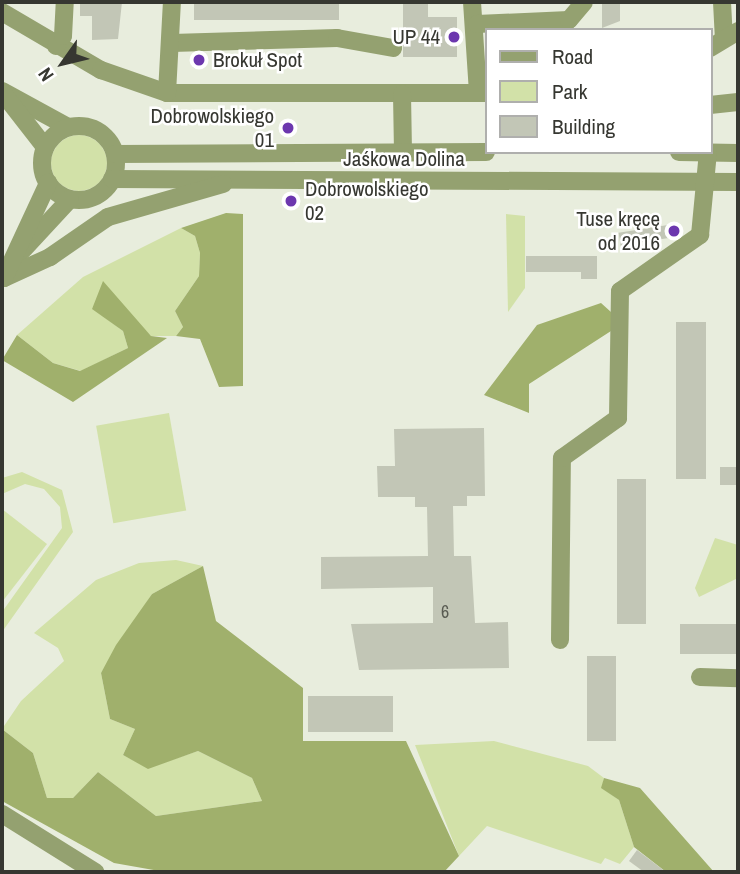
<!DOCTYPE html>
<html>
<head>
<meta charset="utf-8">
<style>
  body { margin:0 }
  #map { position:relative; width:740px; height:874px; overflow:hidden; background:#e8eddd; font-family:"Archivo Narrow",sans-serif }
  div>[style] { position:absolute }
  .green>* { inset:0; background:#d2e1a8; transform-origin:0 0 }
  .round { border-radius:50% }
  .forest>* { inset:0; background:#a0b06c }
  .building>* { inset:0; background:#c2c6b6; transform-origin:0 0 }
  .minor>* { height:18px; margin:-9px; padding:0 9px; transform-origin:9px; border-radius:9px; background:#94a170 }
  .minor>.ring { margin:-9px; padding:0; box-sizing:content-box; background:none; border:18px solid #94a170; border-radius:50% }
  .dots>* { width:19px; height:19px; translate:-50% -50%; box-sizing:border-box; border:4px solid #fff; border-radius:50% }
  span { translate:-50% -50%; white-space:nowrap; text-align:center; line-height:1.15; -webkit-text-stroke:5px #fff; paint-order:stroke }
  .number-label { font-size:18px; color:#595b52 }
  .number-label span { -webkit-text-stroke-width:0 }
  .poi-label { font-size:21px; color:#363731 }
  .right { translate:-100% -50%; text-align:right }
  .left { translate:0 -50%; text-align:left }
  .street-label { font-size:21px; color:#363731 }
  .frame { position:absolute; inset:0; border:4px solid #363731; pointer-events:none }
  .legend { position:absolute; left:485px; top:28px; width:228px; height:126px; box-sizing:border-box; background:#fff; border:2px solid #afafad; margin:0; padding:9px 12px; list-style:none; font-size:21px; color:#363731 }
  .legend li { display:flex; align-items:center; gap:14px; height:35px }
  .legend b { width:35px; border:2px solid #afafad }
  .north { position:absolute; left:28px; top:28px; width:70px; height:70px; -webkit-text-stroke:5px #fff; paint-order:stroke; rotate:236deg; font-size:19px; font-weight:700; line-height:28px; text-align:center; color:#363731 }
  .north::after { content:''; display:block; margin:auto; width:24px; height:32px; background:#363731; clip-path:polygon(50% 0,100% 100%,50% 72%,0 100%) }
</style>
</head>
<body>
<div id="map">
  <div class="green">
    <i class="round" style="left:51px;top:135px;width:56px;height:56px"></i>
    <i style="clip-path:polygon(506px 214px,525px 216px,525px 288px,508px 312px)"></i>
    <i style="clip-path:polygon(181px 228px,195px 236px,200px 253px,199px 276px,175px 311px,183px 327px,176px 336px,151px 336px,116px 302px,92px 308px,123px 331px,128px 348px,81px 371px,53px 363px,17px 335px,83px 277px)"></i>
    <i style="left:169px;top:413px;width:99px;height:74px;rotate:80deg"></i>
    <i style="clip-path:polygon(22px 472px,62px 490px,73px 532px,2px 632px,2px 612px,62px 528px,60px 507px,44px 489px,25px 484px,2px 494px,2px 478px)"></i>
    <i style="clip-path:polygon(2px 509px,47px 544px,2px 602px)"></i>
    <i style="clip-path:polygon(715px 538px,738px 545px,738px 578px,699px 597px,695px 588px)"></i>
    <i style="clip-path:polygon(176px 560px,203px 566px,152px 594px,101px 673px,110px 719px,135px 729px,123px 755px,148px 768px,198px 751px,252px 778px,262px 801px,156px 816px,98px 772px,73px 798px,47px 798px,33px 753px,2px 729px,21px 701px,64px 661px,58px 648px,34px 633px,96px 580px,139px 563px)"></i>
    <i style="clip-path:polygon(494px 741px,588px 766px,604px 778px,602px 788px,619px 800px,634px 847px,620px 864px,605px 858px,601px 864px,487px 826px,459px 856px,415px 745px)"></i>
  </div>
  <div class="forest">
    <i style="clip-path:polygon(226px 213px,243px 214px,243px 386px,219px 387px,200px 339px,176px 336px,183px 327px,175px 311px,199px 276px,200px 253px,195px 236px,181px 228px)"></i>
    <i style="clip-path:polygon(103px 281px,151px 336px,167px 338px,73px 402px,2px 360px,17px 335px,53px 363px,80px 371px,128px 348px,123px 331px,92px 309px)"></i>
    <i style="clip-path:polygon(601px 303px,611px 312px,611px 331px,529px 384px,529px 413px,484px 395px,537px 325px)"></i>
    <i style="clip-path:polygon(203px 566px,216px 621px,303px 688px,303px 741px,406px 741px,459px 856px,444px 872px,165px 872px,114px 863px,2px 801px,2px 729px,33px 753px,47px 798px,73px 798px,98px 772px,156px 816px,262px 801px,252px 778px,198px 751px,148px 769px,123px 755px,135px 729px,110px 719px,101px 673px,116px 645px,152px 594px)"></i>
    <i style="clip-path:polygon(604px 778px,640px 788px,714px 872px,666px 872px,634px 847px,619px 800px,601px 788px)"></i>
  </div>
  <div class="building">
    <i style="clip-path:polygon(122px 2px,118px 39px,92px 40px,92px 16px,80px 16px,80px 3px)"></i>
    <i style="left:194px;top:2px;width:145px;height:18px"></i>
    <i style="clip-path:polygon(403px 2px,428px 2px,428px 17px,457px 17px,457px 57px,403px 57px)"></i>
    <i style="clip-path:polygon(602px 2px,620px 2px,620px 21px,602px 28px)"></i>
    <i class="round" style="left:190px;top:53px;width:16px;height:16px"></i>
    <i style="left:668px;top:225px;width:13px;height:50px;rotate:81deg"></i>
    <i style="clip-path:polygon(526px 256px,597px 256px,597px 279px,581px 279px,581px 272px,526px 272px)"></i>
    <i style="left:676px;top:322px;width:30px;height:157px"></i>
    <i style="clip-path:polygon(484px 428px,485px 496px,467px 496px,467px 506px,453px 506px,454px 556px,471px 556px,475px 623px,508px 622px,509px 668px,359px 670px,351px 624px,433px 623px,433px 587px,321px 589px,321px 557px,428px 556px,427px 507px,415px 507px,415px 497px,378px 497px,377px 466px,395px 466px,394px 429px)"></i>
    <i style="left:720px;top:467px;width:18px;height:18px"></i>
    <i style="left:617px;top:479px;width:29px;height:145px"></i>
    <i style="left:738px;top:624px;width:30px;height:58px;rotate:90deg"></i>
    <i style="left:587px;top:656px;width:29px;height:85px"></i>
    <i style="left:393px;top:696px;width:36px;height:85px;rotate:90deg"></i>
    <i style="clip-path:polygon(637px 850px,666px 872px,644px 872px,629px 861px)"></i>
  </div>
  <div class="minor">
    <i style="left:472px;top:2px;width:91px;rotate:86.2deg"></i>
    <i style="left:722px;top:2px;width:35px;rotate:87deg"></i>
    <i style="left:2px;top:12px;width:115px;rotate:30.4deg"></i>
    <i style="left:101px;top:70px;width:70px;rotate:19.2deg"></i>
    <i style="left:167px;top:93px;width:319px"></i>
    <i style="left:477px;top:24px;width:92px;rotate:-2.5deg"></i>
    <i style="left:569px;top:20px;width:23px;rotate:-50deg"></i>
    <i style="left:172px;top:43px;width:165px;rotate:-1.7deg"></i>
    <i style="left:337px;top:38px;width:57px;rotate:10.1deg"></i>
    <i style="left:56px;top:46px;width:12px;rotate:-55deg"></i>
    <i style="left:63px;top:36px;width:34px;rotate:-87deg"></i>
    <i style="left:710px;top:48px;width:33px;rotate:-31deg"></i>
    <i style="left:2px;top:91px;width:75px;rotate:28.6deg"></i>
    <i style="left:2px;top:92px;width:70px;rotate:52deg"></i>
    <i style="left:167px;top:93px;width:91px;rotate:-86.9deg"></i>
    <i style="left:402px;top:94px;width:57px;rotate:89deg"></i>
    <i style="left:710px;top:105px;width:28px;rotate:-6deg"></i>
    <i class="ring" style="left:42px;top:126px;width:56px;height:56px"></i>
    <i style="left:679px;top:152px;width:59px;rotate:1deg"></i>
    <i style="left:115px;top:154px;width:371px;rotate:-0.3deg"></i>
    <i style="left:112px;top:179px;width:626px;rotate:0.27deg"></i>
    <i style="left:21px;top:252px;width:72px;rotate:-47.2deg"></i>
    <i style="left:4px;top:278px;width:51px;rotate:-24.5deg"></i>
    <i style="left:50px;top:257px;width:70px;rotate:-34.6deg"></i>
    <i style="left:108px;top:217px;width:120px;rotate:-16deg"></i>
    <i style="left:4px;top:278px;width:105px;rotate:-65.1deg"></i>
    <i style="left:560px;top:640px;width:182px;rotate:-89.4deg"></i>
    <i style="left:562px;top:458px;width:69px;rotate:-35.5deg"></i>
    <i style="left:618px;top:418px;width:127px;rotate:-89.1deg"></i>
    <i style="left:620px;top:291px;width:98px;rotate:-35deg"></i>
    <i style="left:700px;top:235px;width:83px;rotate:-84.5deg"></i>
    <i style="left:700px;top:677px;width:38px;rotate:2deg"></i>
    <i style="left:2px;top:814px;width:110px;rotate:31.9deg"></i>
  </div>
  <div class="dots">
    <i style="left:454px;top:37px;background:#6c37ae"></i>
    <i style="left:199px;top:60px;background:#6c37ae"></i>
    <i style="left:288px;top:128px;background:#6c37ae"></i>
    <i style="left:291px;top:201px;background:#6c37ae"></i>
    <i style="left:674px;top:231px;background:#6c37ae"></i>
  </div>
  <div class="number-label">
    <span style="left:445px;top:612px">6</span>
  </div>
  <div class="poi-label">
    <span class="right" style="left:440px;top:37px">UP 44</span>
    <span class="left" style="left:213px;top:60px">Brokuł Spot</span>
    <span class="right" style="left:274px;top:128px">Dobrowolskiego<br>01</span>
    <span class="left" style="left:305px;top:201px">Dobrowolskiego<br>02</span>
    <span class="right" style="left:660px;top:231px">Tuse kręcę<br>od 2016</span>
  </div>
  <div class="street-label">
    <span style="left:404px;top:159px">Jaśkowa Dolina</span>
  </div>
  <div class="frame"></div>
  <ul class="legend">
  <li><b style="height:9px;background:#94a170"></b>Road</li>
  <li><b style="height:19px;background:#d2e1a8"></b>Park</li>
  <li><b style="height:19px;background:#c2c6b6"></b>Building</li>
  </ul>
  <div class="north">N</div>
</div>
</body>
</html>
